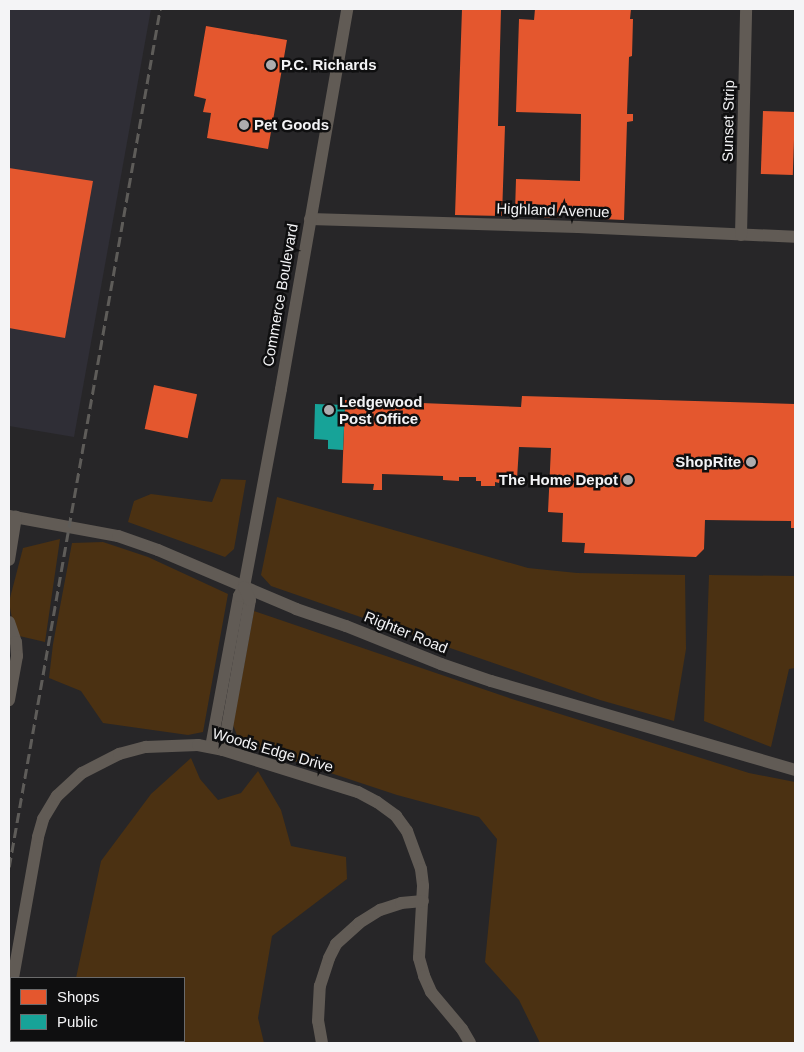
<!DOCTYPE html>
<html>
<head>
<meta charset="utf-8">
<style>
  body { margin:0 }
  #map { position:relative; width:804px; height:1052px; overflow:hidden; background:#272628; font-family:Helvetica,sans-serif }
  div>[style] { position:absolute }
  .built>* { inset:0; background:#2f2e36 }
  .green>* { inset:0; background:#4b3112 }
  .shops>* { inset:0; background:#e4572e; transform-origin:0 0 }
  .public>* { inset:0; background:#17a398 }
  .minor>* { height:12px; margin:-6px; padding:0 6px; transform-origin:6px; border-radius:6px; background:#615b55 }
  .rail>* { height:2.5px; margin-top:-1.25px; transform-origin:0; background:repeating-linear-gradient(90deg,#5e5c59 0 10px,transparent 0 15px) }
  .dots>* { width:14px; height:14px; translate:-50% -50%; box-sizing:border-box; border:2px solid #0f0f10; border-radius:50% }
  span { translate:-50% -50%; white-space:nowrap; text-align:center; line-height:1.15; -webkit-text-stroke:5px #0f0f10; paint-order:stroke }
  .poi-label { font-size:15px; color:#f4f4f6; font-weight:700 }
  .left { translate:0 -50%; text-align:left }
  .right { translate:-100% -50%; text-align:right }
  .street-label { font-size:15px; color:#f4f4f6 }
  .frame { position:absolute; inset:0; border:10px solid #f4f4f6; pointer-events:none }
  .legend { position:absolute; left:10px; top:977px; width:175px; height:65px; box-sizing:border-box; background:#0f0f10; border:1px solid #6b6b6c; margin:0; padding:6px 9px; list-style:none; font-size:15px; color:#f4f4f6 }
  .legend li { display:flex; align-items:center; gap:10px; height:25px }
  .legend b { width:25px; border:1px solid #6b6b6c }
</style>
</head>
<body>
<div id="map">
  <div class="built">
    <i style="clip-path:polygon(9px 9px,151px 9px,74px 437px,9px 426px)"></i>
  </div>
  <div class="green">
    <i style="clip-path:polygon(221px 479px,246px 480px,234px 549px,225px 557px,128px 522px,134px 501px,151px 494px,212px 502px)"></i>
    <i style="clip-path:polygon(277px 497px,528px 568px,577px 573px,685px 575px,686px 649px,674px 721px,600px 700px,271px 586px,261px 575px)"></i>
    <i style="clip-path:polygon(60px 539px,45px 642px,15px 635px,9px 602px,23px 548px)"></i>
    <i style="clip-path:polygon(103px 542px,148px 557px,228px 594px,203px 732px,188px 735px,103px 723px,81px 691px,49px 678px,53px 644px,72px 543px)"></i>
    <i style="clip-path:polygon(709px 575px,795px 576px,795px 668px,789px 669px,771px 747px,704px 721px)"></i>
    <i style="clip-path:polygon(254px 611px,512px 699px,749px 773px,795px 782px,795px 1043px,540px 1043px,519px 1000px,485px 962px,497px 839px,479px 817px,397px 795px,240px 743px,233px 725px)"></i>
    <i style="clip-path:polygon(191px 758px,200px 779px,218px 800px,241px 793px,258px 771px,281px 810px,291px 846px,346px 857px,347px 879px,272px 936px,258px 1018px,264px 1043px,63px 1043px,71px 1041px,184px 1041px,184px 978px,76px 978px,101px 861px,151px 794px)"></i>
  </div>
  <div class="shops">
    <i style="clip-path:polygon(462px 9px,501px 9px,498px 126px,505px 126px,502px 216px,455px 215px)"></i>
    <i style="clip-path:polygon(535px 9px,631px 9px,630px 19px,633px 19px,632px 56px,629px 57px,627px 114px,633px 114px,633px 121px,627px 122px,624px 220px,602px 219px,602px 215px,560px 213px,560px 218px,544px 218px,544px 212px,515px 212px,516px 179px,580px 181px,581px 114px,516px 112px,519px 19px,534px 20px)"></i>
    <i style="clip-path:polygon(206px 26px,287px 40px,268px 149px,207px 138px,211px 113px,203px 112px,206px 99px,194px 96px)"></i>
    <i style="left:763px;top:111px;width:32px;height:63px;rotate:2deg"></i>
    <i style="clip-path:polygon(9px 168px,93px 181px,65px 338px,9px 328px)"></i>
    <i style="left:154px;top:385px;width:44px;height:45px;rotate:12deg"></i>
    <i style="clip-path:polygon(522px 396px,795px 404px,795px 528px,791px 528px,791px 521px,705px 520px,704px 549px,696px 557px,584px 553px,585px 543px,562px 542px,563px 513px,548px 512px,551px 448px,519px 447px,517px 479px,500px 478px,499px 483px,495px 482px,495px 486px,481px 486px,481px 481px,476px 481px,476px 477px,459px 477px,459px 481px,443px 480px,443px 476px,382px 474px,382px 490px,373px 490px,374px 484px,342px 483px,345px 400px,521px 407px)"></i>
  </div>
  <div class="public">
    <i style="clip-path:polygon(315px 404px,345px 405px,343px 450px,328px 449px,328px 440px,314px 439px)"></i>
  </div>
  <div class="minor">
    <i style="left:310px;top:219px;width:268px;rotate:1.7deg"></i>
    <i style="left:578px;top:227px;width:217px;rotate:2.6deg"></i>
    <i style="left:741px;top:235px;width:226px;rotate:-88.7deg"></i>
    <i style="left:9px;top:516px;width:111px;rotate:10.4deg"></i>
    <i style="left:118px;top:536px;width:42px;rotate:19.3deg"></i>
    <i style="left:158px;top:550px;width:150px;rotate:23.1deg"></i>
    <i style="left:296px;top:609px;width:53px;rotate:18.8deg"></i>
    <i style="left:346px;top:626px;width:102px;rotate:21.8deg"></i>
    <i style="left:441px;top:664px;width:53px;rotate:18.8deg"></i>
    <i style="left:491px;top:681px;width:317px;rotate:16.3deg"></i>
    <i style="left:9px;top:560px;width:44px;rotate:-80.8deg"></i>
    <i style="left:9px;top:622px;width:21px;rotate:71deg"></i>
    <i style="left:16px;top:642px;width:14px;rotate:86deg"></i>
    <i style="left:17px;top:656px;width:45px;rotate:100.3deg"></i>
    <i style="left:211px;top:747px;width:154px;rotate:-79.5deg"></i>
    <i style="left:239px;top:596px;width:10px;rotate:-61deg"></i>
    <i style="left:244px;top:587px;width:201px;rotate:-79.4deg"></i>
    <i style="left:281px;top:389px;width:386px;rotate:-80.1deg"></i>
    <i style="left:223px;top:750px;width:152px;rotate:-79.8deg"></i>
    <i style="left:250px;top:600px;width:14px;rotate:-115deg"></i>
    <i style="left:13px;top:978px;width:143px;rotate:-79.9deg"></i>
    <i style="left:38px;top:837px;width:19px;rotate:-74deg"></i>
    <i style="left:43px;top:819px;width:27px;rotate:-59deg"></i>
    <i style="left:57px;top:796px;width:34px;rotate:-43deg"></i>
    <i style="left:82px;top:773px;width:42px;rotate:-27.2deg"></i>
    <i style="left:119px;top:754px;width:28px;rotate:-15deg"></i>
    <i style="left:146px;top:747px;width:52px;rotate:-2.2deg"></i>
    <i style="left:198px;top:745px;width:25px;rotate:11deg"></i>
    <i style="left:223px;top:750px;width:141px;rotate:17.3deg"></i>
    <i style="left:358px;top:792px;width:21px;rotate:28deg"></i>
    <i style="left:377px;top:802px;width:24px;rotate:36deg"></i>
    <i style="left:396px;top:816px;width:19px;rotate:54deg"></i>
    <i style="left:407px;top:831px;width:40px;rotate:69.8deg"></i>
    <i style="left:421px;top:869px;width:17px;rotate:83deg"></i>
    <i style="left:423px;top:886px;width:72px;rotate:93.2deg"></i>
    <i style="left:419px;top:958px;width:19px;rotate:74deg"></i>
    <i style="left:424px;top:976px;width:17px;rotate:66deg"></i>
    <i style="left:431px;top:992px;width:48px;rotate:50deg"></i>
    <i style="left:462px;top:1029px;width:16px;rotate:60deg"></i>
    <i style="left:9px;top:1003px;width:16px;rotate:-83deg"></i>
    <i style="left:9px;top:1036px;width:2px;rotate:-27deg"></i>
    <i style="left:28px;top:1041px;width:2px;rotate:63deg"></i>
    <i style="left:322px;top:1043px;width:22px;rotate:-100deg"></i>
    <i style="left:318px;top:1021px;width:35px;rotate:-87deg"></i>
    <i style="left:320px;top:986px;width:29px;rotate:-72deg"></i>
    <i style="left:329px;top:958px;width:16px;rotate:-63deg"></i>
    <i style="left:336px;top:944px;width:31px;rotate:-42deg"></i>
    <i style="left:359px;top:923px;width:25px;rotate:-32deg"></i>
    <i style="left:380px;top:910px;width:22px;rotate:-18deg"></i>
    <i style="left:401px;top:903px;width:22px;rotate:-5deg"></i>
  </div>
  <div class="rail">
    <i style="left:9px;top:867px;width:871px;rotate:-80.02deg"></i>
  </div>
  <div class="dots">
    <i style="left:271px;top:65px;background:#acacae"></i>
    <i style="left:244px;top:125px;background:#acacae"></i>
    <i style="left:329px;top:410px;background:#acacae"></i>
    <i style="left:751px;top:462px;background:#acacae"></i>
    <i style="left:628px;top:480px;background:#acacae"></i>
  </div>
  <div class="poi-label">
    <span class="left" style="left:281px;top:65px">P.C. Richards</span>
    <span class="left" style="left:254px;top:125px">Pet Goods</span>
    <span class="left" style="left:339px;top:410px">Ledgewood<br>Post Office</span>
    <span class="right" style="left:741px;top:462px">ShopRite</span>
    <span class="right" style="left:618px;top:480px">The Home Depot</span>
  </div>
  <div class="street-label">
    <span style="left:728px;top:121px;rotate:-89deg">Sunset Strip</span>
    <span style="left:553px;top:210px;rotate:2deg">Highland Avenue</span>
    <span style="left:280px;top:295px;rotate:-80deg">Commerce Boulevard</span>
    <span style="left:406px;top:632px;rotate:22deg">Righter Road</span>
    <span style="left:273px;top:750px;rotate:16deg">Woods Edge Drive</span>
  </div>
  <div class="frame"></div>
  <ul class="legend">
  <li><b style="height:14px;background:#e4572e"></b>Shops</li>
  <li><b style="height:14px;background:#17a398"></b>Public</li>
  </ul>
</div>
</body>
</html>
